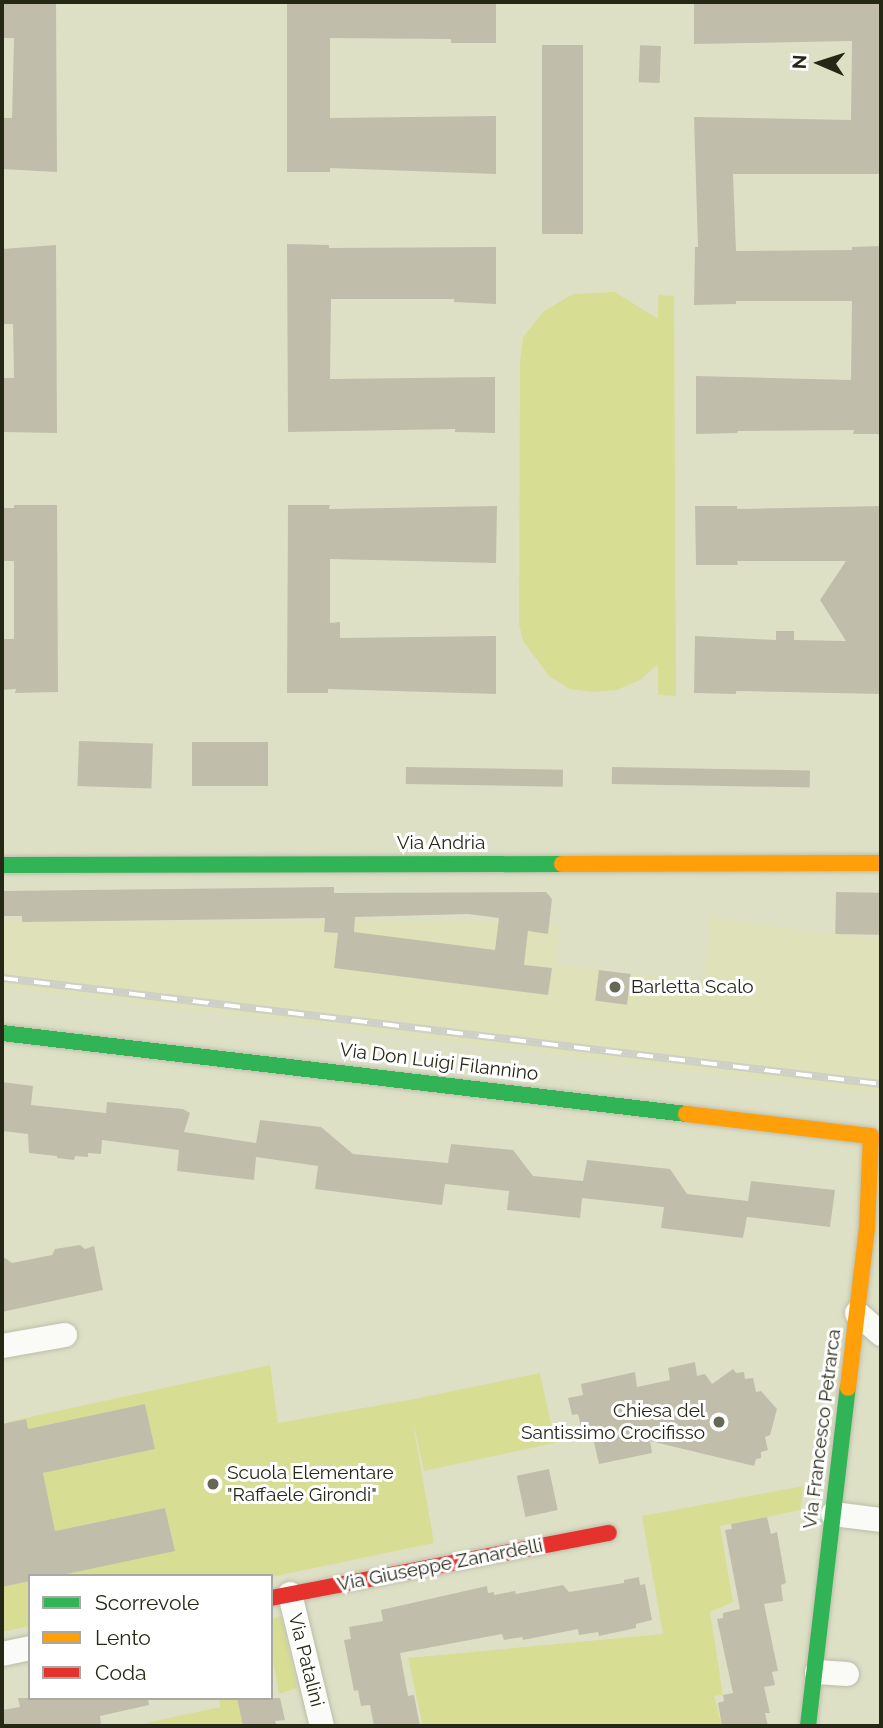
<!DOCTYPE html>
<html>
<head>
<meta charset="utf-8">
<style>
  body { margin:0 }
  #map { position:relative; width:883px; height:1728px; overflow:hidden; background:#dee0c6; font-family:Raleway,sans-serif }
  div>[style] { position:absolute }
  .built>* { inset:0; background:#dfe2b8 }
  .green>* { inset:0; background:#d8dd94 }
  .building>* { inset:0; background:#c0beaa; transform-origin:0 0 }
  .roads { filter:drop-shadow(0 0 2px #bcbea9) drop-shadow(0 0 2px #bcbea9) }
  .street>* { height:24px; margin:-12px; padding:0 12px; transform-origin:12px; border-radius:12px; background:#fafaf6 }
  .fast>* { height:16px; margin:-8px; padding:0 8px; transform-origin:8px; border-radius:8px; background:#30b455 }
  .slow>* { height:16px; margin:-8px; padding:0 8px; transform-origin:8px; border-radius:8px; background:#ff9f0a }
  .jam>* { height:16px; margin:-8px; padding:0 8px; transform-origin:8px; border-radius:8px; background:#e5322d }
  .rail>* { height:8px; margin-top:-4px; transform-origin:0; background:repeating-linear-gradient(90deg,#fff 0 16px,#cecfc7 0 32px); box-sizing:border-box; border-block:2px solid #cecfc7 }
  .dots>* { width:19px; height:19px; translate:-50% -50%; box-sizing:border-box; border:4px solid #fff; border-radius:50% }
  span { translate:-50% -50%; white-space:nowrap; text-align:center; line-height:1.15; -webkit-text-stroke:6px #fff; paint-order:stroke }
  .street-label { font-size:19px; color:#262816 }
  .poi-label { font-size:19px; color:#262816 }
  .left { translate:0 -50%; text-align:left }
  .right { translate:-100% -50%; text-align:right }
  .frame { position:absolute; inset:0; border:4px solid #262816; pointer-events:none }
  .legend { position:absolute; left:28px; top:1574px; width:245px; height:126px; box-sizing:border-box; background:#fff; border:2px solid #a8a9a2; margin:0; padding:9px 12px; list-style:none; font-size:21px; color:#262816 }
  .legend li { display:flex; align-items:center; gap:14px; height:35px }
  .legend b { width:35px; border:2px solid #a8a9a2 }
  .north { position:absolute; left:785px; top:28px; width:70px; height:70px; -webkit-text-stroke:5px #fff; paint-order:stroke; rotate:273deg; font-size:19px; font-weight:700; line-height:28px; text-align:center; color:#262816 }
  .north::after { content:''; display:block; margin:auto; width:24px; height:32px; background:#262816; clip-path:polygon(50% 0,100% 100%,50% 72%,0 100%) }
</style>
</head>
<body>
<div id="map">
  <div class="built">
    <i style="clip-path:polygon(710px 918px,881px 940px,881px 1094px,2px 987px,2px 921px,465px 921px,559px 926px,556px 965px,704px 982px)"></i>
  </div>
  <div class="green">
    <i style="clip-path:polygon(615px 292px,658px 319px,658px 295px,674px 296px,676px 696px,658px 695px,658px 664px,640px 680px,617px 690px,592px 692px,570px 689px,549px 676px,523px 641px,519px 624px,520px 362px,523px 337px,544px 311px,573px 294px)"></i>
    <i style="clip-path:polygon(270px 1365px,278px 1423px,409px 1400px,540px 1373px,555px 1443px,424px 1471px,412px 1417px,434px 1543px,271px 1577px,57px 1576px,175px 1550px,165px 1508px,136px 1514px,111px 1534px,107px 1520px,55px 1531px,43px 1473px,155px 1449px,145px 1405px,28px 1429px,26px 1419px,2px 1423px)"></i>
    <i style="clip-path:polygon(803px 1486px,801px 1510px,720px 1526px,733px 1602px,710px 1612px,723px 1695px,714px 1696px,722px 1726px,423px 1726px,408px 1658px,663px 1634px,642px 1516px)"></i>
    <i style="clip-path:polygon(30px 1581px,30px 1626px,2px 1632px,2px 1587px)"></i>
    <i style="clip-path:polygon(281px 1616px,297px 1688px,279px 1694px,271px 1649px,271px 1619px)"></i>
    <i style="clip-path:polygon(219px 1698px,237px 1698px,243px 1726px,132px 1726px,220px 1707px)"></i>
  </div>
  <div class="building">
    <i style="clip-path:polygon(2px 2px,56px 2px,57px 172px,2px 169px,2px 118px,12px 118px,14px 38px,2px 38px)"></i>
    <i style="clip-path:polygon(287px 2px,496px 2px,496px 43px,451px 43px,451px 39px,330px 38px,330px 118px,496px 116px,496px 174px,330px 168px,330px 172px,287px 172px)"></i>
    <i style="clip-path:polygon(694px 2px,881px 2px,881px 174px,733px 174px,736px 251px,852px 250px,852px 247px,881px 246px,881px 434px,853px 434px,854px 430px,738px 431px,737px 433px,696px 434px,696px 376px,851px 380px,852px 301px,736px 301px,736px 304px,694px 305px,695px 247px,698px 247px,694px 117px,851px 120px,852px 41px,694px 44px)"></i>
    <i style="left:583px;top:45px;width:189px;height:41px;rotate:90deg"></i>
    <i style="left:661px;top:46px;width:37px;height:21px;rotate:92deg"></i>
    <i style="clip-path:polygon(287px 244px,329px 245px,329px 248px,496px 247px,496px 304px,454px 302px,454px 299px,331px 299px,330px 379px,495px 377px,495px 433px,455px 432px,455px 429px,288px 432px)"></i>
    <i style="clip-path:polygon(56px 245px,57px 433px,2px 432px,2px 378px,14px 378px,13px 324px,2px 324px,2px 249px)"></i>
    <i style="clip-path:polygon(14px 505px,57px 505px,58px 692px,15px 693px,16px 689px,2px 690px,2px 639px,14px 639px,14px 561px,2px 561px,2px 508px,14px 508px)"></i>
    <i style="clip-path:polygon(288px 505px,330px 505px,329px 509px,497px 506px,496px 563px,330px 559px,330px 623px,340px 622px,340px 638px,496px 636px,496px 694px,328px 689px,328px 693px,287px 693px)"></i>
    <i style="clip-path:polygon(695px 506px,737px 506px,737px 509px,881px 506px,881px 694px,736px 691px,736px 694px,694px 693px,695px 636px,776px 640px,776px 631px,794px 631px,794px 640px,846px 641px,820px 600px,846px 561px,737px 561px,738px 565px,696px 565px)"></i>
    <i style="left:79px;top:741px;width:74px;height:45px;rotate:2deg"></i>
    <i style="left:192px;top:742px;width:76px;height:44px"></i>
    <i style="left:406px;top:767px;width:157px;height:17px;rotate:1deg"></i>
    <i style="left:612px;top:767px;width:198px;height:17px;rotate:1deg"></i>
    <i style="clip-path:polygon(evenodd,334px 887px,334px 893px,546px 892px,552px 899px,548px 934px,528px 931px,524px 965px,552px 968px,548px 995px,334px 968px,338px 933px,324px 932px,325px 918px,22px 922px,22px 916px,2px 916px,2px 891px,334px 887px,468px 914px,499px 918px,495px 950px,354px 932px,355px 917px,468px 914px)"></i>
    <i style="left:836px;top:892px;width:45px;height:42px;rotate:1deg"></i>
    <i style="left:599px;top:970px;width:32px;height:31px;rotate:7deg"></i>
    <i style="clip-path:polygon(2px 1082px,33px 1086px,31px 1105px,106px 1113px,107px 1102px,183px 1109px,190px 1113px,184px 1132px,256px 1143px,260px 1120px,321px 1127px,353px 1154px,448px 1163px,451px 1144px,513px 1150px,533px 1176px,583px 1181px,587px 1160px,670px 1169px,687px 1194px,748px 1201px,751px 1181px,835px 1190px,830px 1227px,747px 1217px,743px 1238px,661px 1228px,664px 1207px,582px 1198px,580px 1218px,507px 1210px,509px 1191px,445px 1184px,442px 1205px,315px 1189px,318px 1166px,256px 1157px,254px 1180px,177px 1171px,179px 1150px,102px 1140px,101px 1154px,88px 1153px,88px 1157px,75px 1156px,74px 1160px,57px 1158px,57px 1156px,29px 1153px,28px 1134px,2px 1131px)"></i>
    <i style="clip-path:polygon(80px 1245px,85px 1249px,94px 1246px,103px 1290px,2px 1312px,2px 1256px,12px 1263px,52px 1255px,55px 1249px)"></i>
    <i style="clip-path:polygon(695px 1362px,697px 1376px,705px 1374px,712px 1384px,733px 1369px,736px 1373px,744px 1372px,745px 1379px,753px 1378px,756px 1392px,761px 1391px,777px 1409px,770px 1435px,765px 1437px,768px 1450px,761px 1452px,761px 1458px,756px 1459px,754px 1466px,650px 1441px,652px 1453px,599px 1464px,590px 1425px,581px 1427px,578px 1414px,572px 1415px,568px 1398px,583px 1395px,581px 1384px,635px 1372px,637px 1387px,670px 1380px,668px 1368px)"></i>
    <i style="clip-path:polygon(145px 1404px,155px 1449px,43px 1473px,55px 1531px,165px 1508px,175px 1551px,57px 1576px,30px 1576px,30px 1581px,2px 1587px,2px 1424px,26px 1419px,28px 1429px)"></i>
    <i style="left:549px;top:1469px;width:42px;height:33px;rotate:78deg"></i>
    <i style="clip-path:polygon(767px 1517px,771px 1534px,777px 1532px,786px 1583px,781px 1585px,783px 1601px,764px 1604px,778px 1671px,772px 1672px,775px 1685px,764px 1687px,770px 1713px,765px 1713px,768px 1726px,722px 1726px,718px 1703px,724px 1701px,723px 1695px,733px 1693px,717px 1619px,723px 1618px,723px 1613px,740px 1609px,725px 1530px,732px 1529px,731px 1524px)"></i>
    <i style="clip-path:polygon(639px 1577px,640px 1585px,645px 1584px,652px 1620px,636px 1624px,636px 1628px,599px 1636px,598px 1632px,579px 1635px,578px 1629px,523px 1640px,522px 1637px,504px 1640px,502px 1634px,400px 1653px,408px 1696px,414px 1695px,420px 1726px,374px 1726px,370px 1705px,361px 1706px,358px 1690px,354px 1691px,344px 1640px,351px 1639px,349px 1627px,383px 1621px,381px 1610px,487px 1586px,488px 1593px,494px 1592px,494px 1595px,515px 1591px,516px 1594px,563px 1585px,569px 1592px,624px 1583px,624px 1580px)"></i>
    <i style="clip-path:polygon(18px 1698px,148px 1698px,149px 1705px,100px 1716px,101px 1724px,89px 1726px,2px 1726px,2px 1710px,20px 1707px)"></i>
    <i style="clip-path:polygon(237px 1698px,280px 1698px,285px 1720px,275px 1721px,277px 1726px,243px 1726px)"></i>
  </div>
  <div class="roads">
    <div class="street">
      <i style="left:857px;top:1313px;width:32px;rotate:41deg"></i>
      <i style="left:2px;top:1346px;width:64px;rotate:-9.9deg"></i>
      <i style="left:833px;top:1514px;width:48px;rotate:7.1deg"></i>
      <i style="left:290px;top:1594px;width:136px;rotate:76.4deg"></i>
      <i style="left:2px;top:1654px;width:29px;rotate:-12deg"></i>
      <i style="left:817px;top:1672px;width:30px;rotate:4deg"></i>
    </div>
    <div class="fast">
      <i style="left:2px;top:865px;width:560px;rotate:-0.1deg"></i>
      <i style="left:2px;top:1033px;width:689px;rotate:6.75deg"></i>
      <i style="left:808px;top:1726px;width:340px;rotate:-83.3deg"></i>
    </div>
    <div class="slow">
      <i style="left:562px;top:864px;width:319px;rotate:-0.2deg"></i>
      <i style="left:686px;top:1114px;width:186px;rotate:6.8deg"></i>
      <i style="left:871px;top:1136px;width:92px;rotate:92.5deg"></i>
      <i style="left:867px;top:1228px;width:161px;rotate:96.8deg"></i>
    </div>
    <div class="jam">
      <i style="left:271px;top:1598px;width:344px;rotate:-10.9deg"></i>
    </div>
  </div>
  <div class="rail">
    <i style="left:2px;top:978px;width:885px;rotate:6.88deg"></i>
  </div>
  <div class="dots">
    <i style="left:615px;top:987px;background:#666854"></i>
    <i style="left:719px;top:1422px;background:#666854"></i>
    <i style="left:213px;top:1484px;background:#666854"></i>
  </div>
  <div class="street-label">
    <span style="left:441px;top:843px">Via Andria</span>
    <span style="left:439px;top:1062px;rotate:7deg">Via Don Luigi Filannino</span>
    <span style="left:822px;top:1429px;rotate:-83deg">Via Francesco Petrarca</span>
    <span style="left:440px;top:1565px;rotate:-11deg">Via Giuseppe Zanardelli</span>
    <span style="left:306px;top:1660px;rotate:76deg">Via Patalini</span>
  </div>
  <div class="poi-label">
    <span class="left" style="left:631px;top:987px">Barletta Scalo</span>
    <span class="right" style="left:705px;top:1422px">Chiesa del<br>Santissimo Crocifisso</span>
    <span class="left" style="left:227px;top:1484px">Scuola Elementare<br>"Raffaele Girondi"</span>
  </div>
  <div class="frame"></div>
  <ul class="legend">
  <li><b style="height:9px;background:#30b455"></b>Scorrevole</li>
  <li><b style="height:9px;background:#ff9f0a"></b>Lento</li>
  <li><b style="height:9px;background:#e5322d"></b>Coda</li>
  </ul>
  <div class="north">N</div>
</div>
</body>
</html>
